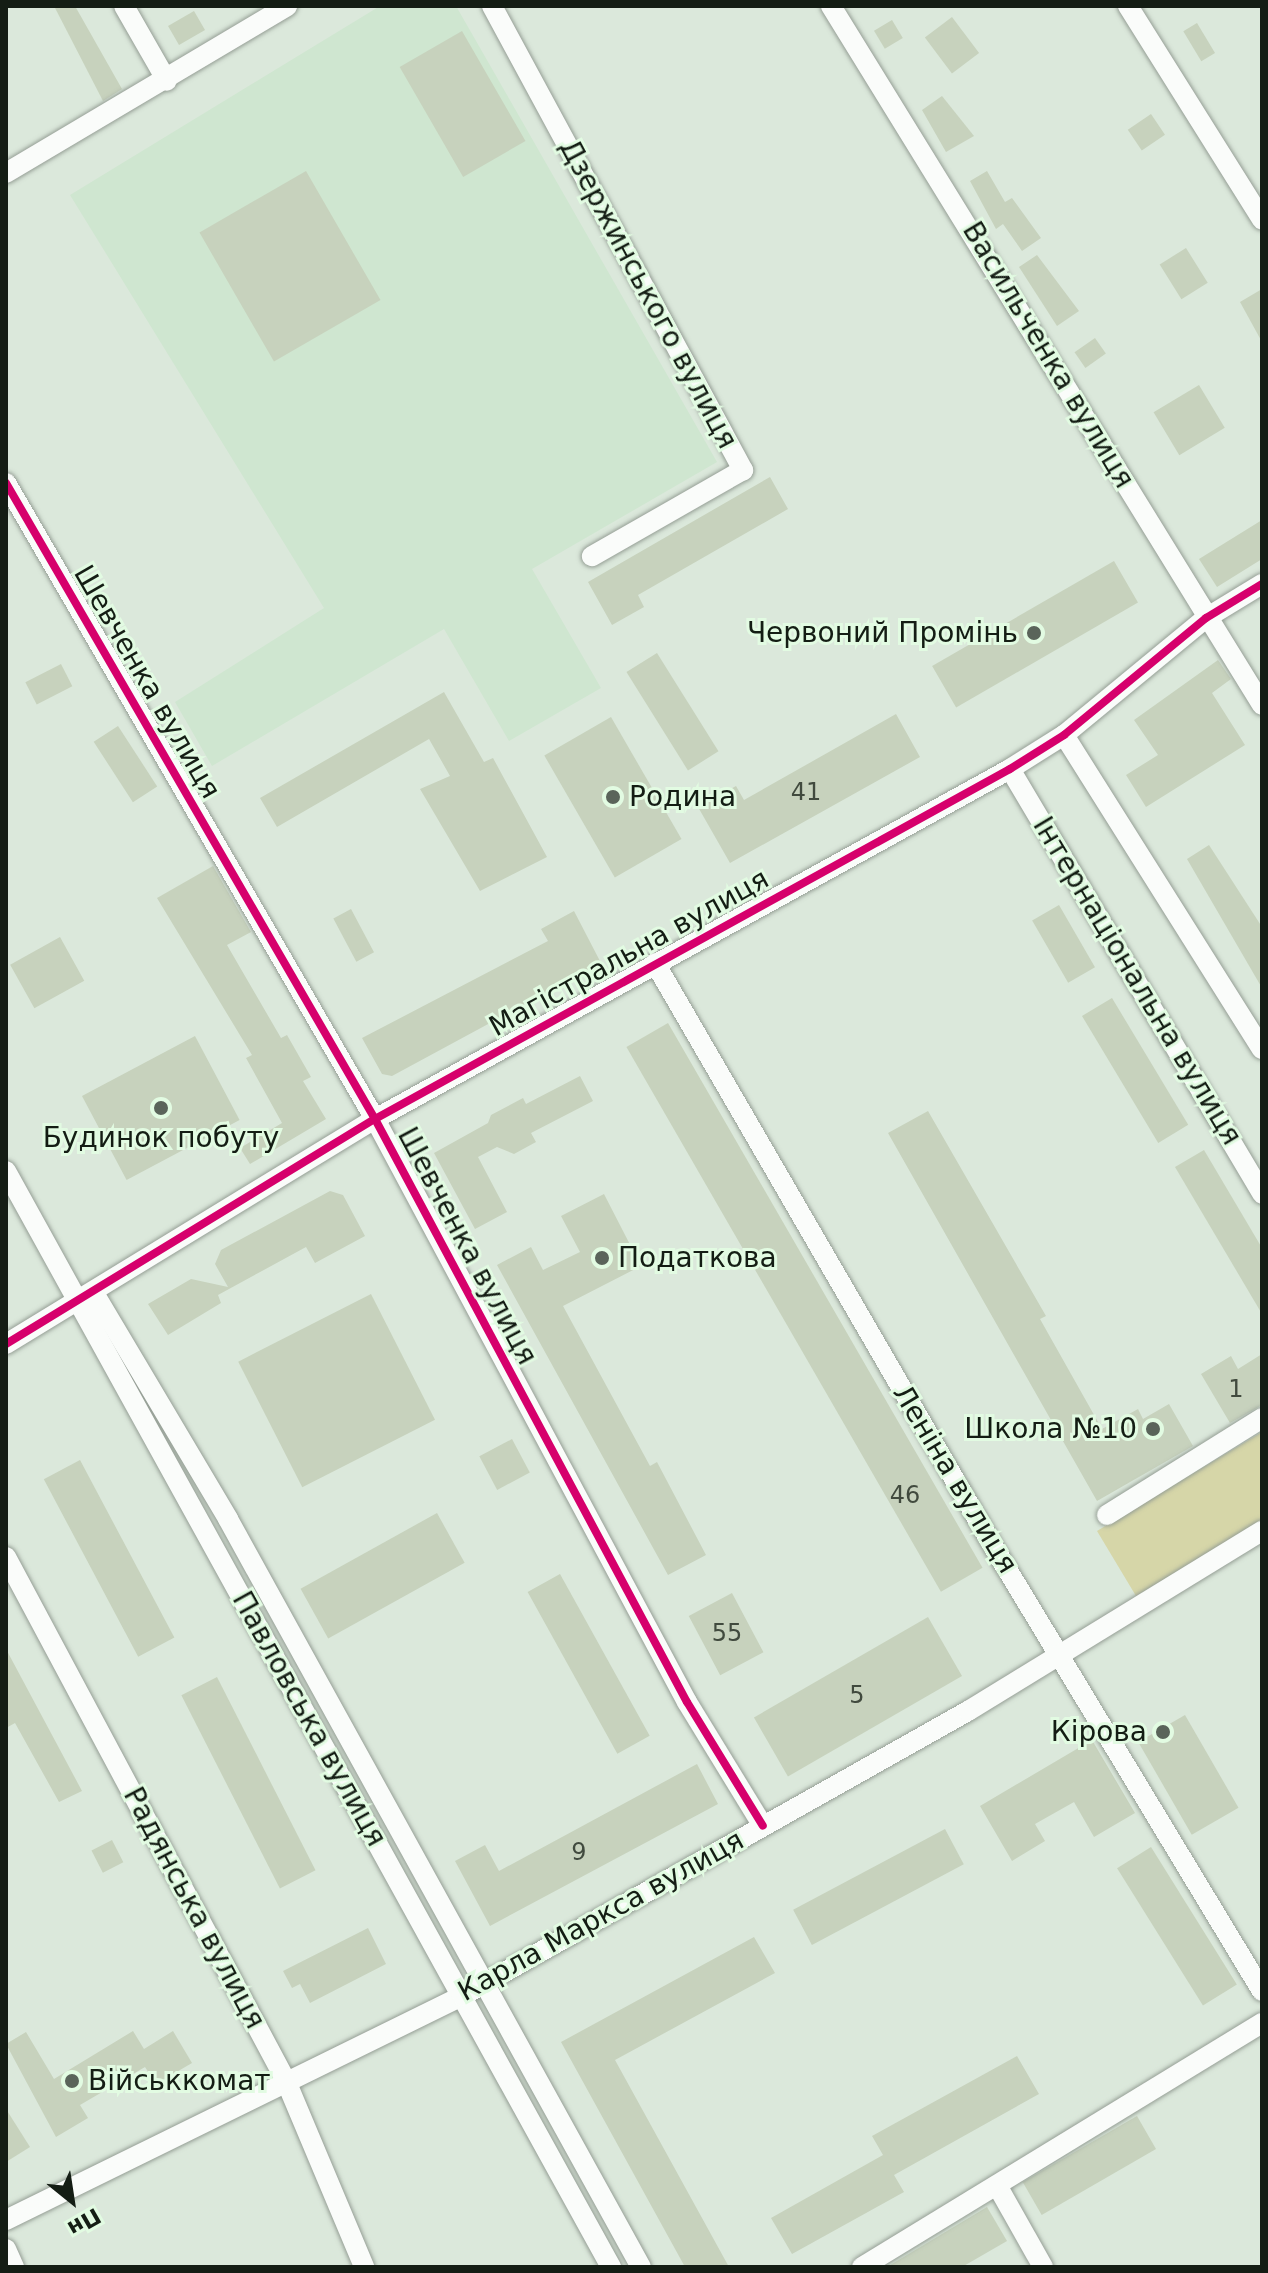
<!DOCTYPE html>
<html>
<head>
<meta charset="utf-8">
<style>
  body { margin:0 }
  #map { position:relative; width:1268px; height:2273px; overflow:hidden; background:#dbe8db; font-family:"DejaVu Sans",sans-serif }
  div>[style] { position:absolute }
  .built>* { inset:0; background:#cfe6d0 }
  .green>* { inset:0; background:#d6d6a8 }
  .building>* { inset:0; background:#c7d2bd; transform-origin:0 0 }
  .roads { filter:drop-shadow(0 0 2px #959e95) drop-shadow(0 0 2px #959e95) }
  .minor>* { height:20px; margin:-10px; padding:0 10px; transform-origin:10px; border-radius:10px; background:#fafcfa }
  .cycleway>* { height:8px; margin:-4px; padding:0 4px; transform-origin:4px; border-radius:4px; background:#d6006c }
  .dots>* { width:22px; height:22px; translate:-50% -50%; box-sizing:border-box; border:4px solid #e2fbe2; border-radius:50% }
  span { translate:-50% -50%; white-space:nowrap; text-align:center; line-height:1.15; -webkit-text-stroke:6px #e2fbe2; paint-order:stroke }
  .number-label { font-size:24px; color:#414a3e }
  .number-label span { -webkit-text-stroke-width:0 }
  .street-label { font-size:28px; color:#141d14 }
  .poi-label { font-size:28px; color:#141d14 }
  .right { translate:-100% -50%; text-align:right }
  .left { translate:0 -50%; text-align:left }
  .frame { position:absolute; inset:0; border:8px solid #141d14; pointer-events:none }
  .north { position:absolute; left:32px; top:2161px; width:80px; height:80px; -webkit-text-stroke:6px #e2fbe2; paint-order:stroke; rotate:150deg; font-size:22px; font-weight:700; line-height:32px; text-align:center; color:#141d14 }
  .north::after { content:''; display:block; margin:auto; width:28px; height:36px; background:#141d14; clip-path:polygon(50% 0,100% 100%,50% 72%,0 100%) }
</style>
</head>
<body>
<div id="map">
  <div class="built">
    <i style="clip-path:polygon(380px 6px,456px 6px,717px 462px,532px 569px,601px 688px,509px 741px,444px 629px,212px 766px,175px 702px,324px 608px,70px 195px)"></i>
  </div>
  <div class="green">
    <i style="clip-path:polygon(1262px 1432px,1262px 1521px,1136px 1596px,1097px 1531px)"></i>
  </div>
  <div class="building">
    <i style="clip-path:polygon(54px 6px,75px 6px,122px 89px,103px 101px)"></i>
    <i style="left:194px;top:11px;width:22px;height:30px;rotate:60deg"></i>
    <i style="left:952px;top:17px;width:45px;height:34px;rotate:53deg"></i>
    <i style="left:892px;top:20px;width:21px;height:21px;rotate:59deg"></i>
    <i style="left:1197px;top:23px;width:35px;height:16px;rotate:59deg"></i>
    <i style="left:462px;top:31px;width:127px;height:72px;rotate:60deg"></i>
    <i style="clip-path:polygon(942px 96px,974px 136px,946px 152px,922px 110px)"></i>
    <i style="left:1151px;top:114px;width:25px;height:28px;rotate:56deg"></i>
    <i style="left:306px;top:171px;width:149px;height:123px;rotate:60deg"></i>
    <i style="clip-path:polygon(987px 171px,1005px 202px,1012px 198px,1041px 238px,1022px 251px,1003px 224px,996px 229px,970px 181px)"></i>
    <i style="left:1186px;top:248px;width:41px;height:31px;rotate:58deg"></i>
    <i style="clip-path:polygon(1037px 255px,1079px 311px,1057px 326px,1019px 267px)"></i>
    <i style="clip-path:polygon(1262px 289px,1262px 342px,1240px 302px)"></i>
    <i style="left:1095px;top:338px;width:19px;height:25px;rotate:55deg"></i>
    <i style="left:1199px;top:385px;width:50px;height:53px;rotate:59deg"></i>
    <i style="clip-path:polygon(770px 477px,788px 509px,638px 595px,644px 607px,612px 625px,588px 582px)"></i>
    <i style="clip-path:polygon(1262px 520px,1262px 559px,1217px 587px,1199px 559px)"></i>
    <i style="left:1114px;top:561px;width:48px;height:210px;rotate:60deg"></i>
    <i style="left:657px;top:653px;width:116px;height:36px;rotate:58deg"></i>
    <i style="clip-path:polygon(1218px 660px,1231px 679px,1212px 693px,1245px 745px,1146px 807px,1126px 775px,1158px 755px,1134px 720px)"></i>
    <i style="left:61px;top:664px;width:25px;height:40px;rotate:63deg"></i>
    <i style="clip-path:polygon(444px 692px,484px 762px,493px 758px,547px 857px,480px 891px,420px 789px,450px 776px,429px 739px,277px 827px,260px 798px)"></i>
    <i style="clip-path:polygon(896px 714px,920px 757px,730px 863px,698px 807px,736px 786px,744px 800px)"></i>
    <i style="left:611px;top:717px;width:141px;height:77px;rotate:60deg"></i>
    <i style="left:118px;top:726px;width:72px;height:29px;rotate:57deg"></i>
    <i style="clip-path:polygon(1209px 845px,1262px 927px,1262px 988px,1187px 859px)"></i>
    <i style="clip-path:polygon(213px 866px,251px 932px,227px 945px,281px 1038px,287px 1035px,311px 1077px,303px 1081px,326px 1119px,250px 1164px,240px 1148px,282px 1123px,246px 1058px,252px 1055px,157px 898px)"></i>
    <i style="left:1059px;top:905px;width:72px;height:31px;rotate:60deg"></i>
    <i style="left:351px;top:909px;width:49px;height:20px;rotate:62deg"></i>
    <i style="clip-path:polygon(574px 911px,601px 963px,392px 1076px,382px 1074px,362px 1038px,548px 941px,541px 929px)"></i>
    <i style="left:60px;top:937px;width:50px;height:57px;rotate:61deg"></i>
    <i style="left:1112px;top:998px;width:148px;height:35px;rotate:59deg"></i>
    <i style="left:668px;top:1023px;width:629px;height:48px;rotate:60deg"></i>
    <i style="left:195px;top:1036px;width:95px;height:128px;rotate:62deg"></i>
    <i style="clip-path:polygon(580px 1076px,593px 1101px,531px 1133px,536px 1142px,514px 1154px,497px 1147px,478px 1157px,507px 1212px,475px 1229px,434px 1153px,488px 1123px,491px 1115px,523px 1098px,526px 1104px)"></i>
    <i style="clip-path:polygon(928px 1111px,1046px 1316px,1040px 1319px,1102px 1429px,1138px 1409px,1143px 1419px,1169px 1404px,1193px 1446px,1097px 1501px,888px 1133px)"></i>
    <i style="clip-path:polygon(1204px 1150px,1262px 1248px,1262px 1314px,1175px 1167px)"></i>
    <i style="clip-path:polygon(330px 1191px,343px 1195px,365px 1236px,315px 1263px,306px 1247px,218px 1295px,221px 1303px,168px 1335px,148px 1304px,191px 1279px,228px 1287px,215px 1264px,221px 1250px)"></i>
    <i style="clip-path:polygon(604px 1194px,641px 1266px,563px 1306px,650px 1466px,657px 1462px,706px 1555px,668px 1575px,497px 1265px,531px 1247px,543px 1270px,580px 1252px,561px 1216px)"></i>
    <i style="left:371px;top:1294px;width:141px;height:149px;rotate:63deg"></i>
    <i style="clip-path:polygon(1262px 1354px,1262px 1405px,1230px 1423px,1201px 1374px,1231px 1356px,1238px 1369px)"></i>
    <i style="left:512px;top:1439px;width:38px;height:37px;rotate:62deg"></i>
    <i style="left:80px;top:1460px;width:201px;height:41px;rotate:62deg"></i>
    <i style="left:437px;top:1513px;width:57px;height:156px;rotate:61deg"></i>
    <i style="left:560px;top:1574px;width:185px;height:37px;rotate:61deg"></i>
    <i style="left:732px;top:1593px;width:67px;height:49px;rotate:62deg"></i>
    <i style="left:928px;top:1617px;width:68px;height:201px;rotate:60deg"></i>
    <i style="clip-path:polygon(6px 1649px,82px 1791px,59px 1802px,15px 1723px,6px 1728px)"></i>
    <i style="left:217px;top:1677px;width:217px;height:40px;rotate:63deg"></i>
    <i style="left:1185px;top:1715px;width:107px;height:54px;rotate:60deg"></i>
    <i style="clip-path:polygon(1092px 1740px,1135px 1813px,1094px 1837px,1074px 1802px,1035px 1824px,1045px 1841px,1012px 1861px,980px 1806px)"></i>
    <i style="clip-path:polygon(697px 1764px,718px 1804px,490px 1926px,455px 1861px,485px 1845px,499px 1871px)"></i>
    <i style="left:945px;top:1829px;width:40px;height:172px;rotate:62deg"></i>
    <i style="left:112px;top:1840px;width:25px;height:23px;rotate:63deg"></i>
    <i style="left:1151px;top:1847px;width:162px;height:40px;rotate:58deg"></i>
    <i style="clip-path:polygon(368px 1928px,386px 1964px,310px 2003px,300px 1984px,292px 1988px,283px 1971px)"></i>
    <i style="clip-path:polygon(754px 1937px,775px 1973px,615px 2060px,729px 2267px,685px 2267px,561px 2042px)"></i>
    <i style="clip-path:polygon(133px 2031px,144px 2049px,173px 2031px,192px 2063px,156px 2084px,145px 2067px,80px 2105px,88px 2118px,56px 2137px,6px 2044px,26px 2032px,54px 2079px)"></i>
    <i style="clip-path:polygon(1017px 2056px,1039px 2094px,894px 2175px,904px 2192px,792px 2254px,771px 2218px,883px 2155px,872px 2136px)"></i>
    <i style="clip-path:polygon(6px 2109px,30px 2147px,6px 2162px)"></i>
    <i style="left:1137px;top:2116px;width:38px;height:132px;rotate:60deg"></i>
    <i style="clip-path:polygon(987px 2207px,1007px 2241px,962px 2267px,887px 2267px)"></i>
  </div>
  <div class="roads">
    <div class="minor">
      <i style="left:124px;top:6px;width:86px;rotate:60.2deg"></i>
      <i style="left:492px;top:6px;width:528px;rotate:61.59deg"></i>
      <i style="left:743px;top:470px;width:174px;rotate:150.3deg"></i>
      <i style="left:831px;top:6px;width:821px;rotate:58.34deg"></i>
      <i style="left:1128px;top:6px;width:252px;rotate:57.9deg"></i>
      <i style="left:6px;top:173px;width:327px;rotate:-30.7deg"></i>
      <i style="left:6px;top:483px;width:735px;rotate:59.88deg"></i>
      <i style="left:375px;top:1119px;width:661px;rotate:61.85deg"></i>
      <i style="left:687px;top:1702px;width:145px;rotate:58.5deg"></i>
      <i style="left:1064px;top:735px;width:371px;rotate:57.8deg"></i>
      <i style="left:1010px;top:769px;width:494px;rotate:59.3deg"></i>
      <i style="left:655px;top:963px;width:680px;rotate:59.89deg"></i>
      <i style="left:996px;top:1551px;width:514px;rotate:58.85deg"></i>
      <i style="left:6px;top:1171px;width:1252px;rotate:61.1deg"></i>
      <i style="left:94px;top:1293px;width:263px;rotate:59.3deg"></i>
      <i style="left:228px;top:1519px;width:854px;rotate:61.1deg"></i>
      <i style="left:6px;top:1344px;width:432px;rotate:-31.4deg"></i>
      <i style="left:375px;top:1119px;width:725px;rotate:-28.86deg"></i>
      <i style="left:1010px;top:769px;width:64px;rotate:-32.2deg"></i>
      <i style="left:1064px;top:735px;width:184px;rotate:-39.5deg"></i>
      <i style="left:1206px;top:618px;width:66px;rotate:-31.3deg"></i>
      <i style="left:1107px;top:1515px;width:183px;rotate:-32deg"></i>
      <i style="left:6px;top:1557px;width:594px;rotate:61.88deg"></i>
      <i style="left:286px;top:2081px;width:202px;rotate:67.2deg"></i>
      <i style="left:998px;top:2187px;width:92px;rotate:60.6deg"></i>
      <i style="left:6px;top:2220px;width:508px;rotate:-26.16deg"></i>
      <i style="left:462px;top:1996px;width:581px;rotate:-29.39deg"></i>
      <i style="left:968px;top:1711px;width:345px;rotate:-31.5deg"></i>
      <i style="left:6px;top:2249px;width:20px;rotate:66deg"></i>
      <i style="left:862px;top:2267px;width:469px;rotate:-31.4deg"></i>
    </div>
  </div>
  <div class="cycleway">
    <i style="left:6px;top:483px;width:735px;rotate:59.88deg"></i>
    <i style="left:375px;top:1119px;width:661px;rotate:61.85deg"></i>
    <i style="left:687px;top:1702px;width:145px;rotate:58.5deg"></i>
    <i style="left:6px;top:1344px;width:432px;rotate:-31.4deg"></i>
    <i style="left:375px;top:1119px;width:725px;rotate:-28.86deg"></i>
    <i style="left:1010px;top:769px;width:64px;rotate:-32.2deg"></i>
    <i style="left:1064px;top:735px;width:184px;rotate:-39.5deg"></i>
    <i style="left:1206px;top:618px;width:66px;rotate:-31.3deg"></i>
  </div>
  <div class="dots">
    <i style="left:1034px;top:633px;background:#5a645a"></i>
    <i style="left:613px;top:797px;background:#5a645a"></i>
    <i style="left:161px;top:1108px;background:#5a645a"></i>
    <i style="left:602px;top:1258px;background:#5a645a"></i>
    <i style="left:1153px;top:1429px;background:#5a645a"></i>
    <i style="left:1163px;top:1732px;background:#5a645a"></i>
    <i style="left:72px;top:2081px;background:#5a645a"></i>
  </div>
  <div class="number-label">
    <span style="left:806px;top:793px">41</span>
    <span style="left:1236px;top:1390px">1</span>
    <span style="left:905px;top:1496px">46</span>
    <span style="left:727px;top:1634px">55</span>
    <span style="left:857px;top:1696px">5</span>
    <span style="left:579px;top:1853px">9</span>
  </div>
  <div class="street-label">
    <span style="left:648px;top:294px;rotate:62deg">Дзержинського вулиця</span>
    <span style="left:1048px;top:355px;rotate:59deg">Васильченка вулиця</span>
    <span style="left:147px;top:682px;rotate:60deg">Шевченка вулиця</span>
    <span style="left:629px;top:953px;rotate:-29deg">Магістральна вулиця</span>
    <span style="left:1137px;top:981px;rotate:59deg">Інтернаціональна вулиця</span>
    <span style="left:467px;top:1246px;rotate:62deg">Шевченка вулиця</span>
    <span style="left:955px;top:1479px;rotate:59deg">Леніна вулиця</span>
    <span style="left:309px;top:1719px;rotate:61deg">Павловська вулиця</span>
    <span style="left:194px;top:1908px;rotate:62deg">Радянська вулиця</span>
    <span style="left:601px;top:1916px;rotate:-29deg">Карла Маркса вулиця</span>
  </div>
  <div class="poi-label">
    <span class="right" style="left:1018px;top:633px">Червоний Промінь</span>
    <span class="left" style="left:629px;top:797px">Родина</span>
    <span style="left:161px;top:1138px">Будинок побуту</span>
    <span class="left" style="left:618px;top:1258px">Податкова</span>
    <span class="right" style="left:1137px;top:1429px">Школа №10</span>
    <span class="right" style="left:1147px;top:1732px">Кірова</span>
    <span class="left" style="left:88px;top:2081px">Військкомат</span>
  </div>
  <div class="frame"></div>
  <div class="north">Пн</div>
</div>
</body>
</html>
